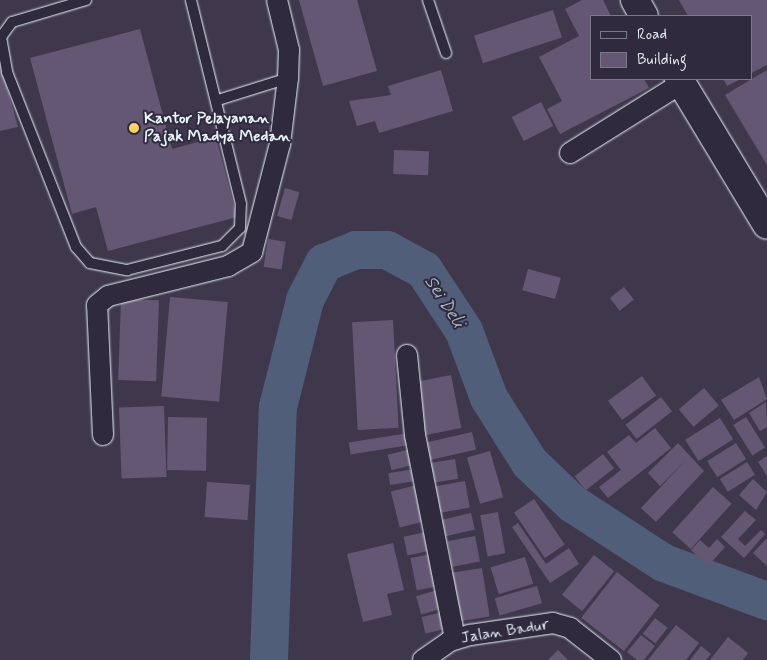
<!DOCTYPE html>
<html>
<head>
<meta charset="utf-8">
<style>
  body { margin:0 }
  #map { position:relative; width:767px; height:660px; overflow:hidden; background:#3f384d; font-family:Mynerve,sans-serif }
  div>[style] { position:absolute }
  .river>* { height:38px; margin:-19px; padding:0 19px; transform-origin:19px; border-radius:19px; background:#505e79 }
  .building>* { inset:0; background:#645773; transform-origin:0 0 }
  .roads { filter:drop-shadow(0 0 1px #e8f1f8) drop-shadow(0 0 1px #e8f1f8) }
  .lane>* { height:10px; margin:-5px; padding:0 5px; transform-origin:5px; border-radius:5px; background:#2f2a3d }
  .street>* { height:20px; margin:-10px; padding:0 10px; transform-origin:10px; border-radius:10px; background:#2f2a3d }
  .secondary>* { height:28px; margin:-14px; padding:0 14px; transform-origin:14px; border-radius:14px; background:#2f2a3d }
  .dots>* { width:14px; height:14px; translate:-50% -50%; box-sizing:border-box; border:2px solid #2f2a3d; border-radius:50% }
  span { translate:-50% -50%; white-space:nowrap; text-align:center; line-height:1.15; -webkit-text-stroke:4px #2f2a3d; paint-order:stroke }
  .poi-label { font-size:16px; color:#e8f1f8; font-weight:700 }
  .left { translate:0 -50%; text-align:left }
  .street-label { font-size:16px; color:#e8f1f8 }
  .water-label { font-size:18px; color:#abb6c5; font-style:italic }
  .legend { position:absolute; left:590px; top:15px; width:162px; height:65px; box-sizing:border-box; background:#2f2a3d; border:1px solid #797a88; margin:0; padding:6px 9px; list-style:none; font-size:15px; color:#e8f1f8 }
  .legend li { display:flex; align-items:center; gap:10px; height:25px }
  .legend b { width:25px; border:1px solid #797a88 }
</style>
</head>
<body>
<div id="map">
  <div class="river">
    <i style="left:269px;top:660px;width:253px;rotate:-88deg"></i>
    <i style="left:278px;top:407px;width:110px;rotate:-75.8deg"></i>
    <i style="left:305px;top:300px;width:42px;rotate:-62.8deg"></i>
    <i style="left:324px;top:263px;width:35px;rotate:-22deg"></i>
    <i style="left:356px;top:250px;width:31px"></i>
    <i style="left:387px;top:250px;width:42px;rotate:28.4deg"></i>
    <i style="left:424px;top:270px;width:73px;rotate:56.7deg"></i>
    <i style="left:464px;top:331px;width:72px;rotate:69.5deg"></i>
    <i style="left:489px;top:398px;width:77px;rotate:57.8deg"></i>
    <i style="left:530px;top:463px;width:59px;rotate:43.6deg"></i>
    <i style="left:573px;top:504px;width:108px;rotate:33deg"></i>
    <i style="left:664px;top:563px;width:110px;rotate:20.3deg"></i>
  </div>
  <div class="building">
    <i style="clip-path:polygon(299px 0,357px 0,377px 71px,323px 86px)"></i>
    <i style="clip-path:polygon(582px 0,603px 0,611px 16px,591px 16px,591px 79px,644px 79px,649px 88px,560px 134px,547px 109px,562px 101px,539px 57px,579px 36px,565px 9px)"></i>
    <i style="clip-path:polygon(679px 0,767px 0,767px 65px,751px 73px,751px 16px,688px 16px)"></i>
    <i style="left:553px;top:10px;width:29px;height:83px;rotate:72deg"></i>
    <i style="clip-path:polygon(140px 29px,172px 149px,216px 137px,237px 217px,108px 251px,96px 207px,72px 214px,30px 58px)"></i>
    <i style="clip-path:polygon(0 63px,18px 127px,0 131px)"></i>
    <i style="clip-path:polygon(441px 70px,453px 111px,379px 133px,375px 121px,357px 126px,349px 101px,391px 95px,388px 86px)"></i>
    <i style="clip-path:polygon(767px 70px,767px 165px,725px 95px)"></i>
    <i style="clip-path:polygon(723px 79px,741px 79px,727px 86px)"></i>
    <i style="left:541px;top:102px;width:27px;height:33px;rotate:63deg"></i>
    <i style="left:394px;top:150px;width:35px;height:24px;rotate:2deg"></i>
    <i style="left:285px;top:188px;width:15px;height:29px;rotate:16deg"></i>
    <i style="left:268px;top:239px;width:18px;height:28px;rotate:9deg"></i>
    <i style="left:528px;top:269px;width:34px;height:22px;rotate:15deg"></i>
    <i style="left:624px;top:287px;width:16px;height:18px;rotate:52deg"></i>
    <i style="left:170px;top:297px;width:58px;height:100px;rotate:5deg"></i>
    <i style="left:121px;top:299px;width:38px;height:81px;rotate:2deg"></i>
    <i style="left:393px;top:320px;width:108px;height:41px;rotate:87deg"></i>
    <i style="left:451px;top:375px;width:54px;height:40px;rotate:79deg"></i>
    <i style="left:642px;top:376px;width:24px;height:42px;rotate:54deg"></i>
    <i style="clip-path:polygon(759px 377px,767px 399px,734px 420px,721px 400px)"></i>
    <i style="left:704px;top:388px;width:23px;height:33px;rotate:50deg"></i>
    <i style="left:661px;top:397px;width:18px;height:45px;rotate:52deg"></i>
    <i style="clip-path:polygon(766px 402px,767px 427px,760px 431px,749px 413px)"></i>
    <i style="left:164px;top:406px;width:71px;height:45px;rotate:88deg"></i>
    <i style="left:168px;top:417px;width:39px;height:53px;rotate:1deg"></i>
    <i style="left:746px;top:417px;width:36px;height:15px;rotate:58deg"></i>
    <i style="left:720px;top:418px;width:25px;height:41px;rotate:58deg"></i>
    <i style="clip-path:polygon(655px 428px,671px 448px,608px 498px,599px 487px,621px 470px,607px 452px,629px 435px,636px 443px)"></i>
    <i style="left:472px;top:432px;width:18px;height:48px;rotate:77deg"></i>
    <i style="left:409px;top:433px;width:12px;height:61px;rotate:81deg"></i>
    <i style="clip-path:polygon(678px 443px,704px 471px,656px 522px,641px 508px,686px 460px,660px 486px,648px 473px)"></i>
    <i style="left:736px;top:443px;width:19px;height:34px;rotate:58deg"></i>
    <i style="left:411px;top:449px;width:16px;height:24px;rotate:76deg"></i>
    <i style="left:490px;top:451px;width:48px;height:24px;rotate:74deg"></i>
    <i style="left:603px;top:454px;width:18px;height:36px;rotate:52deg"></i>
    <i style="clip-path:polygon(767px 456px,767px 476px,758px 462px)"></i>
    <i style="left:455px;top:459px;width:20px;height:27px;rotate:81deg"></i>
    <i style="left:747px;top:462px;width:15px;height:32px;rotate:58deg"></i>
    <i style="left:415px;top:469px;width:12px;height:27px;rotate:81deg"></i>
    <i style="clip-path:polygon(753px 479px,767px 492px,756px 510px,739px 495px)"></i>
    <i style="left:465px;top:481px;width:27px;height:34px;rotate:80deg"></i>
    <i style="left:207px;top:482px;width:43px;height:35px;rotate:4deg"></i>
    <i style="left:417px;top:485px;width:37px;height:27px;rotate:76deg"></i>
    <i style="left:713px;top:487px;width:25px;height:61px;rotate:42deg"></i>
    <i style="left:534px;top:499px;width:55px;height:24px;rotate:56deg"></i>
    <i style="clip-path:polygon(745px 511px,756px 520px,738px 539px,745px 546px,761px 530px,765px 534px,744px 558px,721px 537px)"></i>
    <i style="left:498px;top:512px;width:42px;height:18px;rotate:80deg"></i>
    <i style="left:471px;top:513px;width:17px;height:32px;rotate:77deg"></i>
    <i style="clip-path:polygon(518px 523px,546px 564px,569px 548px,579px 564px,550px 583px,512px 527px)"></i>
    <i style="left:431px;top:531px;width:19px;height:28px;rotate:78deg"></i>
    <i style="left:475px;top:536px;width:26px;height:28px;rotate:79deg"></i>
    <i style="clip-path:polygon(717px 539px,725px 547px,708px 566px,691px 550px,700px 540px,709px 548px)"></i>
    <i style="clip-path:polygon(766px 539px,767px 540px,767px 566px,753px 553px)"></i>
    <i style="clip-path:polygon(393px 543px,404px 590px,387px 594px,392px 615px,363px 622px,347px 554px)"></i>
    <i style="left:436px;top:553px;width:33px;height:26px;rotate:79deg"></i>
    <i style="left:594px;top:555px;width:26px;height:51px;rotate:39deg"></i>
    <i style="left:525px;top:557px;width:28px;height:36px;rotate:73deg"></i>
    <i style="left:482px;top:568px;width:49px;height:31px;rotate:81deg"></i>
    <i style="left:617px;top:572px;width:54px;height:58px;rotate:38deg"></i>
    <i style="left:537px;top:586px;width:18px;height:44px;rotate:74deg"></i>
    <i style="left:441px;top:589px;width:19px;height:26px;rotate:74deg"></i>
    <i style="left:443px;top:612px;width:17px;height:22px;rotate:77deg"></i>
    <i style="left:655px;top:618px;width:16px;height:20px;rotate:38deg"></i>
    <i style="clip-path:polygon(676px 625px,699px 643px,686px 660px,648px 660px)"></i>
    <i style="clip-path:polygon(641px 635px,655px 646px,644px 660px,637px 660px,627px 652px)"></i>
    <i style="clip-path:polygon(728px 637px,748px 653px,743px 660px,710px 660px)"></i>
    <i style="clip-path:polygon(701px 646px,711px 654px,706px 660px,690px 660px)"></i>
    <i style="clip-path:polygon(558px 650px,568px 660px,548px 660px)"></i>
  </div>
  <div class="roads">
    <div class="lane">
      <i style="left:86px;top:0;width:77px;rotate:163.4deg"></i>
      <i style="left:12px;top:22px;width:19px;rotate:126deg"></i>
      <i style="left:1px;top:37px;width:36px;rotate:80deg"></i>
      <i style="left:7px;top:72px;width:188px;rotate:68.5deg"></i>
      <i style="left:76px;top:247px;width:21px;rotate:49deg"></i>
      <i style="left:90px;top:263px;width:38px;rotate:11deg"></i>
      <i style="left:127px;top:270px;width:98px;rotate:-14.2deg"></i>
      <i style="left:222px;top:246px;width:25px;rotate:-45deg"></i>
      <i style="left:240px;top:228px;width:24px;rotate:-88deg"></i>
      <i style="left:241px;top:204px;width:210px;rotate:-103.8deg"></i>
      <i style="left:428px;top:0;width:56px;rotate:71.2deg"></i>
      <i style="left:218px;top:100px;width:73px;rotate:-17.4deg"></i>
    </div>
    <div class="street">
      <i style="left:570px;top:153px;width:132px;rotate:-32deg"></i>
      <i style="left:407px;top:355px;width:80px;rotate:84.3deg"></i>
      <i style="left:415px;top:435px;width:208px;rotate:78.9deg"></i>
      <i style="left:103px;top:435px;width:130px;rotate:-92.6deg"></i>
      <i style="left:97px;top:305px;width:14px;rotate:-39deg"></i>
      <i style="left:108px;top:296px;width:124px;rotate:-14deg"></i>
      <i style="left:228px;top:266px;width:28px;rotate:-30deg"></i>
      <i style="left:252px;top:252px;width:112px;rotate:-75.5deg"></i>
      <i style="left:280px;top:144px;width:66px;rotate:-83.1deg"></i>
      <i style="left:288px;top:78px;width:28px;rotate:-88deg"></i>
      <i style="left:289px;top:50px;width:51px;rotate:-103.5deg"></i>
      <i style="left:423px;top:660px;width:33px;rotate:-35deg"></i>
      <i style="left:450px;top:641px;width:21px;rotate:-17deg"></i>
      <i style="left:470px;top:635px;width:84px;rotate:-8.2deg"></i>
      <i style="left:553px;top:623px;width:18px;rotate:16deg"></i>
      <i style="left:570px;top:628px;width:52px;rotate:38deg"></i>
    </div>
    <div class="secondary">
      <i style="left:635px;top:0;width:18px;rotate:61deg"></i>
      <i style="left:679px;top:79px;width:170px;rotate:58.9deg"></i>
    </div>
  </div>
  <div class="dots">
    <i style="left:134px;top:128px;background:#ffd166"></i>
  </div>
  <div class="poi-label">
    <span class="left" style="left:144px;top:128px">Kantor Pelayanan<br>Pajak Madya Medan</span>
  </div>
  <div class="street-label">
    <span style="left:505px;top:632px;rotate:-9deg">Jalan Badur</span>
  </div>
  <div class="water-label">
    <span style="left:444px;top:302px;rotate:57deg">Sei Deli</span>
  </div>
  <ul class="legend">
  <li><b style="height:6px;background:#2f2a3d"></b>Road</li>
  <li><b style="height:14px;background:#645773"></b>Building</li>
  </ul>
</div>
</body>
</html>
